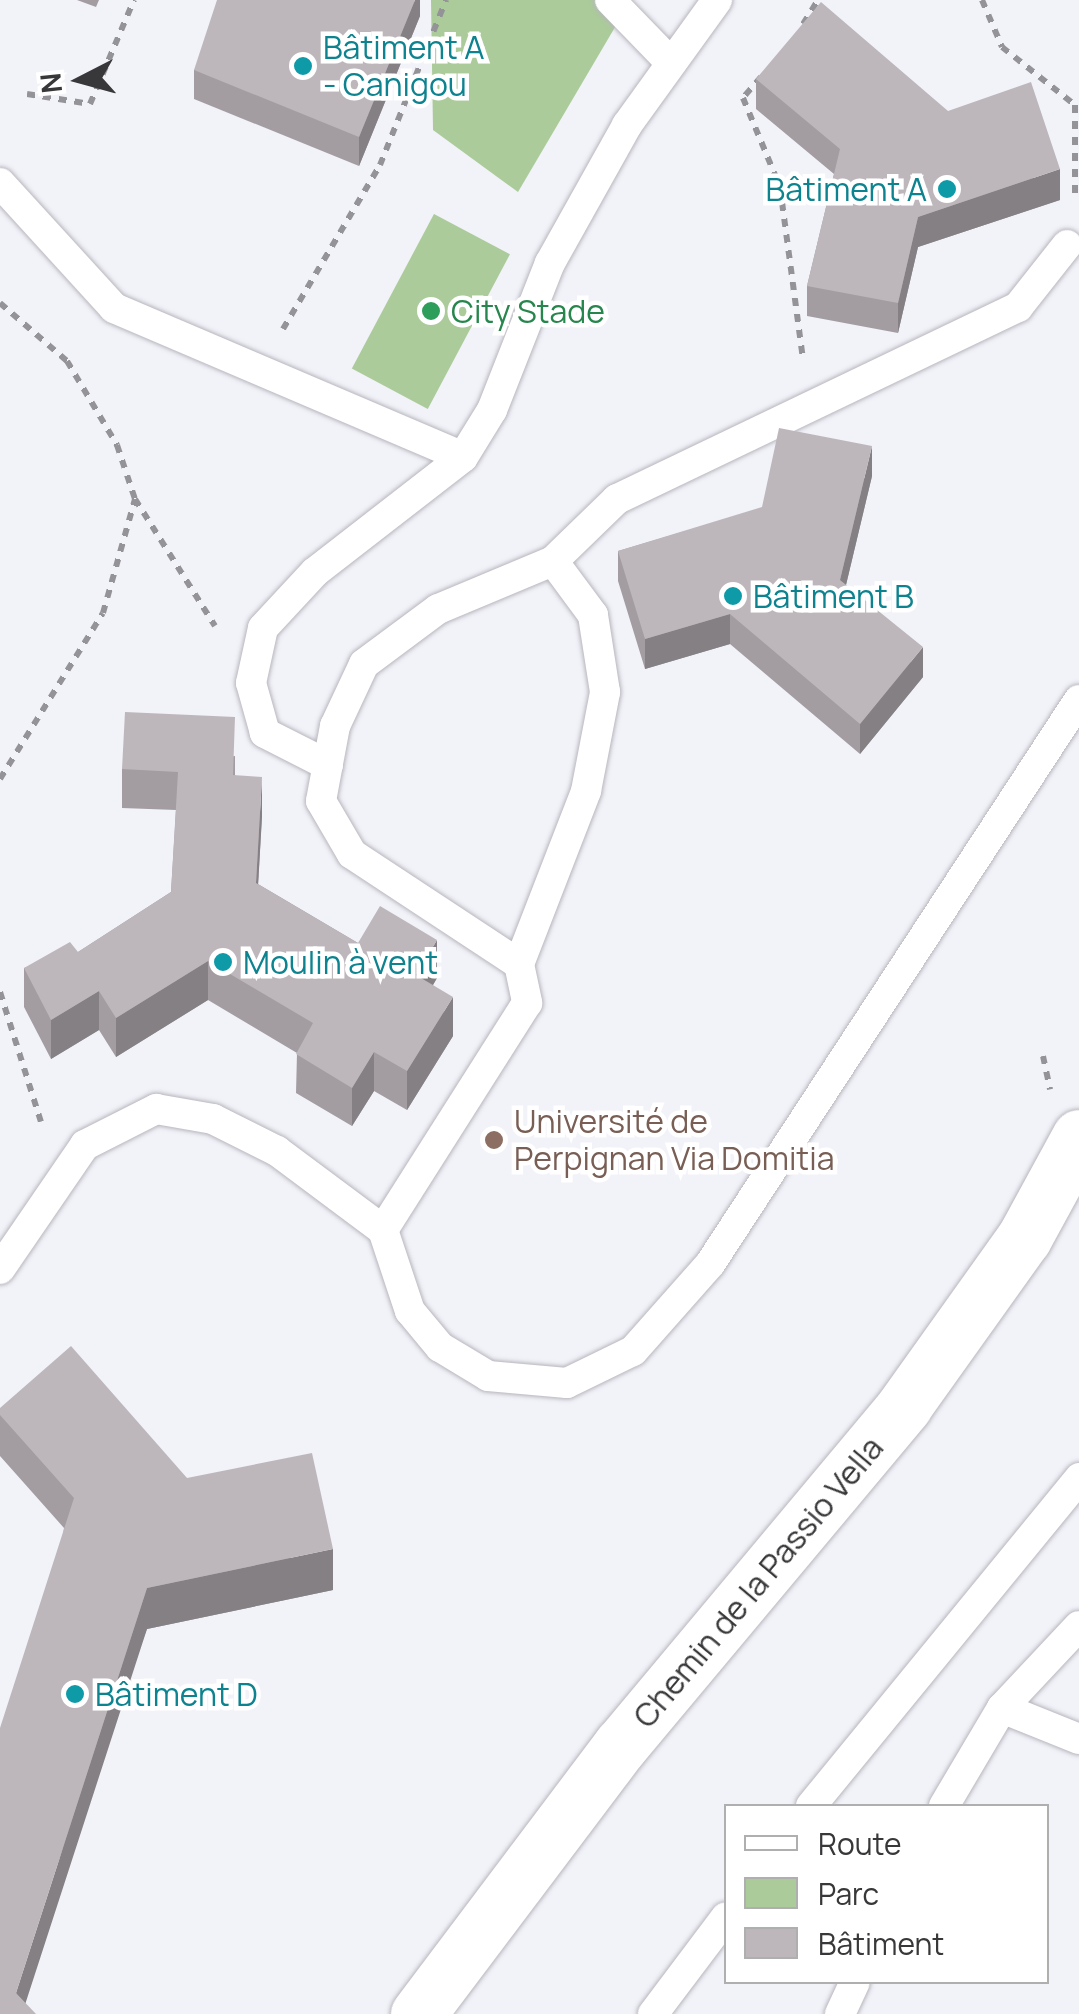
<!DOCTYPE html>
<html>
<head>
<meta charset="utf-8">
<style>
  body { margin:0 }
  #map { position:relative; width:1079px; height:2014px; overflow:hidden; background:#f2f2f9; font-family:Manrope,sans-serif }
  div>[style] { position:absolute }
  .green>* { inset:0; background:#abcb9a; transform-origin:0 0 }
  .path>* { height:6px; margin-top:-3px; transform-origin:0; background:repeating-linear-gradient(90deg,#949498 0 8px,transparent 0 16px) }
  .roads { filter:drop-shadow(0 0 2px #b7b6bd) drop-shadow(0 0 2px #b7b6bd) }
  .lane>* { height:30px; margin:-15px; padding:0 15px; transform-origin:15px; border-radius:15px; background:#fff }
  .street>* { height:55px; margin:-27.5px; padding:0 27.5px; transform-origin:27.5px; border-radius:27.5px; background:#fff }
  .wall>* { inset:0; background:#a39da2 }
  .shaded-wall>* { inset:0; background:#848084 }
  .building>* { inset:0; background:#bdb7bc }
  .dots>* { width:28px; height:28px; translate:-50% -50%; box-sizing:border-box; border:5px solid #fff; border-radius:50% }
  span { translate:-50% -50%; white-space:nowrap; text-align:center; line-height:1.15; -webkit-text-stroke:9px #fff; paint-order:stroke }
  .culture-label { font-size:32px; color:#0d838f }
  .left { translate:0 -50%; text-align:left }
  .right { translate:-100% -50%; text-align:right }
  .leisure-label { font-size:32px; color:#27864d }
  .education-label { font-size:32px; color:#785e54 }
  .street-label { font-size:32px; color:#38383a }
  .legend { position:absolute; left:724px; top:1804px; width:325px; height:180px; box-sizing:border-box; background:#fff; border:2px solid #afafb0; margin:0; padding:12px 18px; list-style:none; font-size:30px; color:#38383a }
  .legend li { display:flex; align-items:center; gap:20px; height:50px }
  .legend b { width:50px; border:2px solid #afafb0 }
  .north { position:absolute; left:30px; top:30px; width:100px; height:100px; -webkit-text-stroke:8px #fff; paint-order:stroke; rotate:264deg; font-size:28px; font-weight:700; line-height:40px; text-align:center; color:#38383a }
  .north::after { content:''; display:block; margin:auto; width:35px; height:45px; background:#38383a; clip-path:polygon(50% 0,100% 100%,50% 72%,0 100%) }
</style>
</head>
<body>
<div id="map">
  <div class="green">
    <i style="clip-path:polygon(431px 0,631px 0,518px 192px,433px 130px)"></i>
    <i style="left:434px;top:214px;width:86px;height:175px;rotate:28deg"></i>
  </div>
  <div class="path">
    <i style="left:982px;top:0;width:51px;rotate:66.9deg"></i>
    <i style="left:1002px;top:47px;width:93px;rotate:38.5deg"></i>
    <i style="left:1075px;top:105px;width:94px;rotate:90deg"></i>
    <i style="left:803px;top:24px;width:28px;rotate:-58deg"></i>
    <i style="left:761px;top:77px;width:28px;rotate:131deg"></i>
    <i style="left:743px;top:98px;width:96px;rotate:67.4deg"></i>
    <i style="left:780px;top:187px;width:175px;rotate:82.4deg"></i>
    <i style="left:27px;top:94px;width:64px;rotate:9deg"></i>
    <i style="left:90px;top:104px;width:113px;rotate:-67.1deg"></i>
    <i style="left:0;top:303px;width:89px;rotate:40.9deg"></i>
    <i style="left:67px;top:361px;width:98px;rotate:59.2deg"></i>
    <i style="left:117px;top:445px;width:57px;rotate:71.6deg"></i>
    <i style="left:135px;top:499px;width:150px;rotate:57.8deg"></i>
    <i style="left:283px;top:329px;width:191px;rotate:-59.4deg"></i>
    <i style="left:380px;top:165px;width:178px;rotate:-68.2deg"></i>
    <i style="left:0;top:779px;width:195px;rotate:-58.2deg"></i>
    <i style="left:103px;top:613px;width:118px;rotate:-74.3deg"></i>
    <i style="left:0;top:992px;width:136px;rotate:72.5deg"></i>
    <i style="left:1043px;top:1056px;width:34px;rotate:78deg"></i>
  </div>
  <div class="roads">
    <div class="lane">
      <i style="left:610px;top:0;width:86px;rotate:45.9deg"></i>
      <i style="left:0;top:183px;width:169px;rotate:47.6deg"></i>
      <i style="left:114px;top:308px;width:379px;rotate:23.1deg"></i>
      <i style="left:1067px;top:245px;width:79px;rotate:128.3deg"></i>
      <i style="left:1018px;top:307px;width:445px;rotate:154.4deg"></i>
      <i style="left:617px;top:499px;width:89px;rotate:135.9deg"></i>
      <i style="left:553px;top:561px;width:125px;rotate:157.3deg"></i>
      <i style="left:438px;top:609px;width:92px;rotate:143.4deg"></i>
      <i style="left:364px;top:664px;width:68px;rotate:115.1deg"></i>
      <i style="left:335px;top:726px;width:76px;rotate:100.6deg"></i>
      <i style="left:321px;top:801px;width:61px;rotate:59.7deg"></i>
      <i style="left:352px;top:854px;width:200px;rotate:33.4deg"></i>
      <i style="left:519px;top:964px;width:40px;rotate:78deg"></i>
      <i style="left:527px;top:1003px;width:269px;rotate:122.4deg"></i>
      <i style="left:383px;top:1230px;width:85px;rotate:71.6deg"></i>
      <i style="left:410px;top:1311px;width:47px;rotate:50.2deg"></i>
      <i style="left:440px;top:1347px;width:56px;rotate:31.1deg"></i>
      <i style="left:488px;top:1376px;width:79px;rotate:5.1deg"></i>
      <i style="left:567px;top:1383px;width:73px;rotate:-25.9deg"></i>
      <i style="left:633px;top:1351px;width:116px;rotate:-48.5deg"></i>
      <i style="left:710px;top:1264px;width:674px;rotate:-56.81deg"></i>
      <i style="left:328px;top:765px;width:71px;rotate:-153.1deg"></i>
      <i style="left:265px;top:733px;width:52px;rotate:-105.6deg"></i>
      <i style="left:251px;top:683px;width:56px;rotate:-77.7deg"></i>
      <i style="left:263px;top:628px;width:76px;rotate:-47.1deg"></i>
      <i style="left:315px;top:572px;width:187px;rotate:-37.8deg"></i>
      <i style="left:463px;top:457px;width:55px;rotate:-58.3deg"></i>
      <i style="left:492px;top:410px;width:158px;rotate:-68.5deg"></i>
      <i style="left:550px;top:263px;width:158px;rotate:-60.8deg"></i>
      <i style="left:627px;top:125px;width:154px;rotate:-54.2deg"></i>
      <i style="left:519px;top:964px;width:186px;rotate:-68.8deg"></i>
      <i style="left:586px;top:791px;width:101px;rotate:-79.1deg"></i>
      <i style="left:605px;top:692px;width:78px;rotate:-98.9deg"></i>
      <i style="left:593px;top:615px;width:67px;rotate:-126.5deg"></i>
      <i style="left:0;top:1269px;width:150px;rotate:-55.6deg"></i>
      <i style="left:85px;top:1145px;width:80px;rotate:-26.9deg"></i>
      <i style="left:156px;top:1109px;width:58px;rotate:10deg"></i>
      <i style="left:213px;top:1119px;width:72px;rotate:26.6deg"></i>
      <i style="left:277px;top:1151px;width:132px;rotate:36.7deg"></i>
      <i style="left:1002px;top:1708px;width:83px;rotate:21.9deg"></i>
      <i style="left:811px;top:1806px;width:424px;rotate:-50.7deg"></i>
      <i style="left:944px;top:1806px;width:114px;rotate:-59.4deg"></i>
      <i style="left:1002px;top:1708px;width:112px;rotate:-46.8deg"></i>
      <i style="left:653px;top:2014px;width:121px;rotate:-53deg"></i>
      <i style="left:840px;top:2014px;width:35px;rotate:-65deg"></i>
    </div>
    <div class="street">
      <i style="left:418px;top:2014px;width:337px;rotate:-53deg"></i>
      <i style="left:621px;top:1745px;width:442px;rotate:-50.1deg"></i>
      <i style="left:904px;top:1406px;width:206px;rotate:-54.5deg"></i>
      <i style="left:1024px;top:1238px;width:115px;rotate:-61.4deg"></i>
    </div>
  </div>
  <div class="wall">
    <i style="clip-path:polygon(77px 0,99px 0,96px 7px)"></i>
    <i style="clip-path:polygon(420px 0,420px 16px,359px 166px,194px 99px,194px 70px)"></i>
    <i style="clip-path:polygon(756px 79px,948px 111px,1060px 200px,918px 247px,898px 333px,807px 316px,807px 286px,834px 174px,756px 109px)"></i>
    <i style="clip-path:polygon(872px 476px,846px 585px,923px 677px,860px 754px,730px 644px,645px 669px,618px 581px,618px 551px)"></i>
    <i style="clip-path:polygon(235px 756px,235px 775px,262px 816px,258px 884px,358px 943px,437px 978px,433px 985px,453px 1036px,407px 1110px,374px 1091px,352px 1126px,296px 1093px,297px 1053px,208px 1000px,116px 1057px,99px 1030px,51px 1059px,24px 1007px,24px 968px,78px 952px,171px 892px,176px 810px,122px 808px,122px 769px)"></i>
    <i style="clip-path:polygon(0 1408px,187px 1478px,333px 1590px,147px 1629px,0 2014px,64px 1528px,0 1456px)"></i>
  </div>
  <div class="shaded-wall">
    <i style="clip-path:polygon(415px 0,420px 0,420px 16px,359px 166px,359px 137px)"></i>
    <i style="clip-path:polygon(1060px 169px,1060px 200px,918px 247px,898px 333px,898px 303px,918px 217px)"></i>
    <i style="clip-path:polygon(872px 446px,872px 476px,840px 610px,840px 580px)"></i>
    <i style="clip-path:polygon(730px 614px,730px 644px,645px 669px,645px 639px)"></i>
    <i style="clip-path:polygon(923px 647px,923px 677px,860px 754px,860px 724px)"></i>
    <i style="clip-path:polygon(262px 777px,262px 816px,256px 922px,256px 883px)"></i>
    <i style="clip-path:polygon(437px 940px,437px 978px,416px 1014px,416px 975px)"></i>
    <i style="clip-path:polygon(208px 961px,208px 1000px,116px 1057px,116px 1018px)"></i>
    <i style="clip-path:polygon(99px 991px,99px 1030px,51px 1059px,51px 1020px)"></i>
    <i style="clip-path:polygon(453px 997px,453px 1036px,407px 1110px,407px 1071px)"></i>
    <i style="clip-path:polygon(374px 1052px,374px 1091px,352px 1126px,352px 1088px)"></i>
    <i style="clip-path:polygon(333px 1549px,333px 1590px,147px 1629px,22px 2014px,16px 1993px,147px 1588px)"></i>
  </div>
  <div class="building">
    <i style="clip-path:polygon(217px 0,415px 0,359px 137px,194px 70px)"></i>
    <i style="clip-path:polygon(821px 2px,948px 111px,1031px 82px,1060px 169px,918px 217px,898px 303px,807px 286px,840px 149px,756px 79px)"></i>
    <i style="clip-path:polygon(779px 428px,872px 446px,840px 580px,923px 647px,860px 724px,730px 614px,645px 639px,618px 551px,762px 507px)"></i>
    <i style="clip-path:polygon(125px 712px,235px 717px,233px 775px,262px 777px,256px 883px,358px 943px,380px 906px,437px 940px,416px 975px,453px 997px,407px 1071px,374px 1052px,352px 1088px,296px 1054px,313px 1023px,208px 961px,116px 1018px,99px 991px,51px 1020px,24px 968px,70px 942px,78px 952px,171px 892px,178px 772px,122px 769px)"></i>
    <i style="clip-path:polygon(71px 1346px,187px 1478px,312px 1453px,333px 1549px,147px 1588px,16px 1993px,36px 2014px,0 2014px,0 1728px,74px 1498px,0 1415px,0 1408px)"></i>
  </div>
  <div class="dots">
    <i style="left:303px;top:66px;background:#0f9aa8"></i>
    <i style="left:947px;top:189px;background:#0f9aa8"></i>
    <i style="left:431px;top:311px;background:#2e9e5b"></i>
    <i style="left:733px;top:596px;background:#0f9aa8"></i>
    <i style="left:223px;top:962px;background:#0f9aa8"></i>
    <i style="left:494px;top:1140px;background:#8d6e63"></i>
    <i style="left:75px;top:1694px;background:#0f9aa8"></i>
  </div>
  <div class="culture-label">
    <span class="left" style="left:323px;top:66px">Bâtiment A<br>- Canigou</span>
    <span class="right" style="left:927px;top:189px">Bâtiment A</span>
    <span class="left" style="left:753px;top:596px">Bâtiment B</span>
    <span class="left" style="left:243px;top:962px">Moulin à vent</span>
    <span class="left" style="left:95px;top:1694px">Bâtiment D</span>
  </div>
  <div class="leisure-label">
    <span class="left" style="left:451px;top:311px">City Stade</span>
  </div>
  <div class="education-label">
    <span class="left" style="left:514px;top:1140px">Université de<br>Perpignan Via Domitia</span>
  </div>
  <div class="street-label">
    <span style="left:758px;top:1582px;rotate:-50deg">Chemin de la Passio Vella</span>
  </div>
  <ul class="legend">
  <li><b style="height:12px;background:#fff"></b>Route</li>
  <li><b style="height:28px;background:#abcb9a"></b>Parc</li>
  <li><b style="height:28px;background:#bdb7bc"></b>Bâtiment</li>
  </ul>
  <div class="north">N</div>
</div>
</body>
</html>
